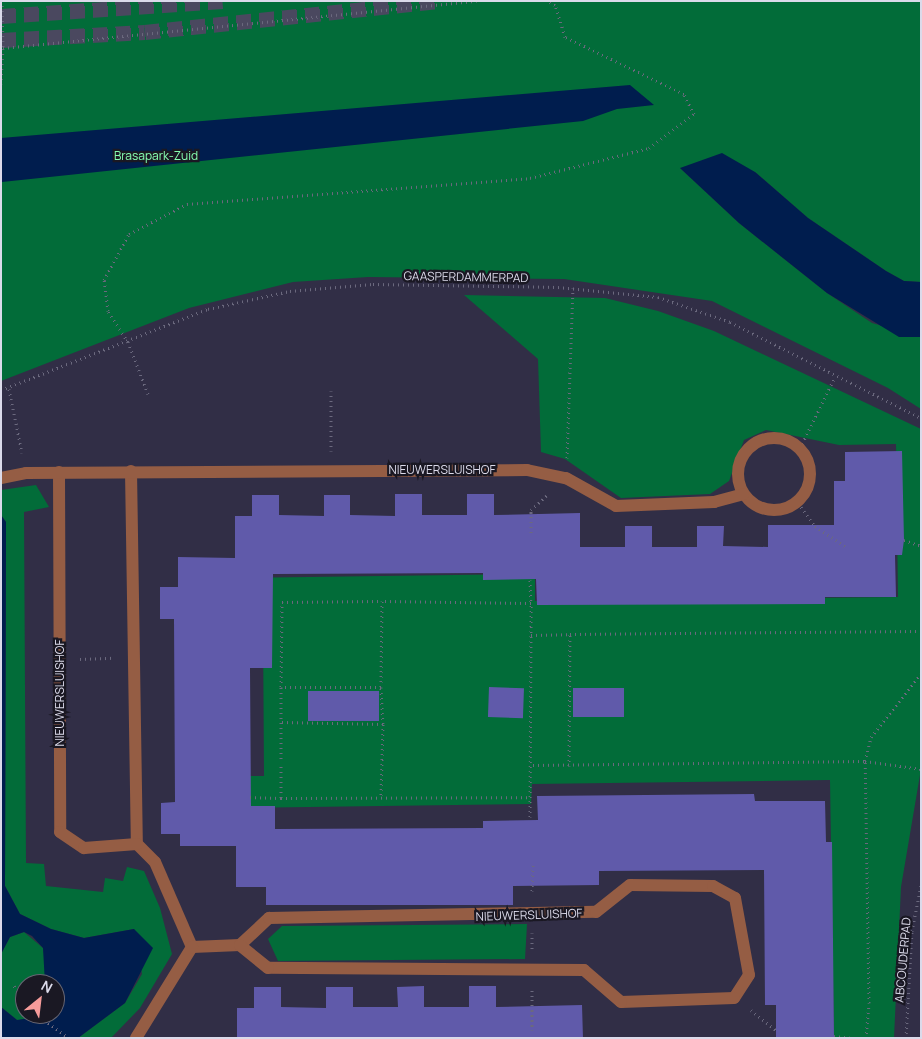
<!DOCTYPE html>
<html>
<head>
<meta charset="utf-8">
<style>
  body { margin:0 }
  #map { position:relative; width:922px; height:1039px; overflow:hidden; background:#312e46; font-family:Manrope,sans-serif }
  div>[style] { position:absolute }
  .green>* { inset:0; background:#026c39 }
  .water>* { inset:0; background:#001d4e }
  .building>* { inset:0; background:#605aaa; transform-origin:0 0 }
  .highway-tunnel>* { height:15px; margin-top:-7.5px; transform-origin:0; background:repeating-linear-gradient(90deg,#4a485f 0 15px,transparent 0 23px) }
  .path>* { height:3px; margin-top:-1.5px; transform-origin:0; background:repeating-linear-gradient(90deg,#6b697e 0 1px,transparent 0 5px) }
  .minor>* { height:12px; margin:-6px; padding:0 6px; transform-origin:6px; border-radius:6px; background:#955d44 }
  .minor>.ring { margin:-6px; padding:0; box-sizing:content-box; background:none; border:12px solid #955d44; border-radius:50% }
  span { translate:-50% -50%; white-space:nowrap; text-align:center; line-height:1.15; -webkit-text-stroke:4.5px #1a1823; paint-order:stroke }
  .park-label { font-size:12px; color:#86feb1 }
  .street-label { font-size:12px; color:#dbdaea }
  .frame { position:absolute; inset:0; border:2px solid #dbdaea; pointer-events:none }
  .north { position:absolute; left:15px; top:974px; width:50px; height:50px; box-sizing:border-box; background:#1a1823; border:1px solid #676673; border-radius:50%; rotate:29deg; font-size:14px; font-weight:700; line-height:20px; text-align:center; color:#dbdaea }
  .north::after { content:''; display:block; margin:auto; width:18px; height:22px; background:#f59b9a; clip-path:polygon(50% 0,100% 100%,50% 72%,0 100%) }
</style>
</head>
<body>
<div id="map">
  <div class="green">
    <i style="clip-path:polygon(1px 1px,921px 1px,921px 282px,904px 281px,886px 271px,808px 218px,755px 172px,680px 168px,739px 223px,827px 293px,872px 323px,921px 337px,921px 409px,888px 388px,712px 301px,564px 279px,368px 277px,293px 282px,189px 308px,1px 381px)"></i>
    <i style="clip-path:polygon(464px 295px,605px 298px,658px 311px,714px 331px,921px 429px,921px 769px,901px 887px,894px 1038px,834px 1038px,830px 780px,532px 784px,531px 804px,244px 808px,244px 776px,264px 776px,263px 624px,238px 578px,535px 574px,535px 601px,898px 597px,896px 444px,839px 445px,766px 430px,744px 440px,729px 481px,710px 494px,621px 498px,565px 459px,541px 452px,538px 359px)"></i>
    <i style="clip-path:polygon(36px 485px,49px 507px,24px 512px,26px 863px,44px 864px,46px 886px,103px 892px,105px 878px,123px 881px,127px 867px,144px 871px,160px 908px,172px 954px,140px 1008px,111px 1038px,78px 1038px,125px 1003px,142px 974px,134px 929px,84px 938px,51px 929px,20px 914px,5px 886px,6px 522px,1px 515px,1px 490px)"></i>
    <i style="clip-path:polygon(527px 924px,525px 959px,278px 961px,268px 939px,282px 926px)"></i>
    <i style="clip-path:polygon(24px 932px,43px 948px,47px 972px,45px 984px,25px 984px,25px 1014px,35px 1014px,31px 1020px,17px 1020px,1px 1007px,1px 954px,10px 937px)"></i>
  </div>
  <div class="water">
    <i style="clip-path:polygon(630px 85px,654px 105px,617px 109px,583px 121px,2px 182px,1px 206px,1px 138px)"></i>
    <i style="clip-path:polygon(722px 153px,755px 172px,808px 218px,886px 271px,904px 281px,921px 282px,921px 337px,899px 337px,827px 293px,739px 223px,680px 168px)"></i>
    <i style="clip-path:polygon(1px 515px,6px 522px,5px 886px,20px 914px,51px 929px,84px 938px,134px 929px,153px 948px,125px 1003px,78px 1038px,1px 1038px,1px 1007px,17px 1020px,55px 1014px,55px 984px,45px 984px,43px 948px,32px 936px,24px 932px,10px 937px,1px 954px)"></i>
  </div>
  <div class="building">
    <i style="clip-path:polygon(902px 451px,904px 540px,902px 555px,895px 555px,896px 597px,825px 597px,825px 604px,537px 605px,536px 579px,483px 580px,483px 573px,273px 574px,272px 668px,250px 668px,251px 806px,275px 806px,275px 829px,483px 828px,483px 821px,538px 820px,537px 796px,754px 794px,755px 801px,825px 801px,826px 842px,832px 842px,834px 1038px,776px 1038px,776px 1005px,765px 1005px,764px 870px,599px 871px,599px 885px,513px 886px,513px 905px,266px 905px,266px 887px,236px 887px,236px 846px,180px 846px,180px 834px,161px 834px,161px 803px,175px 802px,174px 619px,160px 619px,160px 587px,178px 587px,178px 557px,235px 558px,235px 516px,252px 516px,252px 495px,279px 495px,279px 515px,324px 516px,324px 495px,350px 495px,350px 515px,395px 516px,395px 494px,422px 494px,422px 515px,467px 515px,467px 494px,494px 494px,494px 515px,580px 513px,580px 547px,625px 547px,625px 526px,652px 526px,652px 547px,697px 547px,697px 526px,724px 526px,723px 546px,768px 547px,768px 525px,834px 525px,834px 481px,845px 481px,845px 452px)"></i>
    <i style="left:489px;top:687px;width:35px;height:30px;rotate:2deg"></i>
    <i style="left:573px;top:688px;width:51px;height:29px"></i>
    <i style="left:308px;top:691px;width:71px;height:30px"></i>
    <i style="clip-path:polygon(424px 986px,424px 1007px,469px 1007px,469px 986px,496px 986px,496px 1007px,582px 1005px,583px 1038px,237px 1038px,237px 1008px,254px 1008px,254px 987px,281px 987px,281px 1007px,326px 1008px,326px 987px,353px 987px,353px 1007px,398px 1007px,397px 987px)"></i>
  </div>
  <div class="highway-tunnel">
    <i style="left:1px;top:16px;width:222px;rotate:-3.9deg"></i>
    <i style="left:1px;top:40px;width:144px;rotate:-3.2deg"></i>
    <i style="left:145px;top:32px;width:295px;rotate:-6deg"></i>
  </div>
  <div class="path">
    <i style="left:2px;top:1px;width:47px;rotate:88.8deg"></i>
    <i style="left:3px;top:48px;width:476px;rotate:-5.7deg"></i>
    <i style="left:1px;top:84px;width:36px;rotate:-87deg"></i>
    <i style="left:9px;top:389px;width:65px;rotate:78.5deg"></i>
    <i style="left:1px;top:390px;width:222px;rotate:-21.4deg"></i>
    <i style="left:208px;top:309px;width:84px;rotate:-12.4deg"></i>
    <i style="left:290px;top:291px;width:83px;rotate:-4.8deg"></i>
    <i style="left:373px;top:284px;width:185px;rotate:0.9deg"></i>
    <i style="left:558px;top:287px;width:100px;rotate:5.7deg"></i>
    <i style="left:658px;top:297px;width:76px;rotate:19.1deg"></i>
    <i style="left:730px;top:322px;width:214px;rotate:26.7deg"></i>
    <i style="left:331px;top:391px;width:60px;rotate:90deg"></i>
    <i style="left:148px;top:394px;width:56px;rotate:-111deg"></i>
    <i style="left:128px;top:342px;width:37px;rotate:-123deg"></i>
    <i style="left:108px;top:311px;width:31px;rotate:-97deg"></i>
    <i style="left:104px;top:280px;width:52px;rotate:-61.5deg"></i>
    <i style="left:129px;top:234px;width:65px;rotate:-27.3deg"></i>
    <i style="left:187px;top:204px;width:344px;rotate:-4.3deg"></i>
    <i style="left:530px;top:178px;width:123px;rotate:-14.1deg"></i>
    <i style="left:649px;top:148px;width:56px;rotate:-37.1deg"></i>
    <i style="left:694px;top:114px;width:22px;rotate:-117deg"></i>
    <i style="left:684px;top:94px;width:132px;rotate:-154.4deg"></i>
    <i style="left:565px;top:37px;width:34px;rotate:-107deg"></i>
    <i style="left:555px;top:5px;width:8px;rotate:-150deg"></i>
    <i style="left:800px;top:448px;width:79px;rotate:-63.8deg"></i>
    <i style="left:567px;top:458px;width:170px;rotate:-88deg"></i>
    <i style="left:798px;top:503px;width:29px;rotate:54deg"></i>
    <i style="left:815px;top:526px;width:36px;rotate:34deg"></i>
    <i style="left:531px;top:533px;width:23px;rotate:-90deg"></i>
    <i style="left:531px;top:510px;width:22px;rotate:-43deg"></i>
    <i style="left:904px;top:540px;width:18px;rotate:19deg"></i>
    <i style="left:530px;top:580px;width:23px;rotate:88deg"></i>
    <i style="left:531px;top:603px;width:149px;rotate:-179.2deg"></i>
    <i style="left:382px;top:601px;width:86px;rotate:90.7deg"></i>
    <i style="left:381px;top:687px;width:100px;rotate:180deg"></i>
    <i style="left:281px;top:687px;width:111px;rotate:90deg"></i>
    <i style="left:281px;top:798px;width:250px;rotate:-0.2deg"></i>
    <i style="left:531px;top:635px;width:39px;rotate:-1deg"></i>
    <i style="left:80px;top:659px;width:34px;rotate:-2deg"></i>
    <i style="left:281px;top:687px;width:85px;rotate:-89.3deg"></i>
    <i style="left:282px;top:602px;width:100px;rotate:-0.6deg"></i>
    <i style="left:381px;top:688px;width:36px;rotate:87deg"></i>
    <i style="left:282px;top:722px;width:101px;rotate:1.1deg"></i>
    <i style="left:383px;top:724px;width:73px;rotate:91.6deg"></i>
    <i style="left:533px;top:765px;width:332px;rotate:-0.7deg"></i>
    <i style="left:865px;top:761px;width:57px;rotate:8.1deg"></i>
    <i style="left:569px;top:766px;width:132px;rotate:-89.6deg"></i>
    <i style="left:570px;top:634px;width:351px;rotate:-0.5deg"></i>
    <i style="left:250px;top:797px;width:31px;rotate:2deg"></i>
    <i style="left:530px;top:817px;width:214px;rotate:-89.7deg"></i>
    <i style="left:532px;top:891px;width:26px;rotate:-88deg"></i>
    <i style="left:532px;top:933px;width:16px;rotate:90deg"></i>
    <i style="left:14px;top:986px;width:19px;rotate:54deg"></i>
    <i style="left:532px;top:990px;width:40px;rotate:90deg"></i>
    <i style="left:751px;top:1010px;width:32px;rotate:39deg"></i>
    <i style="left:36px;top:1014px;width:41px;rotate:36deg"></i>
    <i style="left:834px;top:1036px;width:19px;rotate:6deg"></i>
    <i style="left:866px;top:1038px;width:35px;rotate:-85deg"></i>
    <i style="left:869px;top:1003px;width:242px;rotate:-90.9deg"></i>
    <i style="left:865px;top:761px;width:25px;rotate:-76deg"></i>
    <i style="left:871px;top:737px;width:80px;rotate:-51.6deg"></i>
    <i style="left:906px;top:1038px;width:107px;rotate:-86.8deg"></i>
    <i style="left:912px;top:931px;width:47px;rotate:-78.9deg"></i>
  </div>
  <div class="minor">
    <i class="ring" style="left:738px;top:438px;width:60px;height:60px"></i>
    <i style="left:131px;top:471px;width:373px;rotate:89.1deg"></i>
    <i style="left:137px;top:844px;width:25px;rotate:45deg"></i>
    <i style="left:155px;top:862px;width:93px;rotate:66.5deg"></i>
    <i style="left:192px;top:947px;width:48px;rotate:-2.4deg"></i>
    <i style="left:240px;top:945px;width:40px;rotate:-43deg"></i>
    <i style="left:269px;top:918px;width:327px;rotate:-1.1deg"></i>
    <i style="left:596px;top:912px;width:43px;rotate:-38.5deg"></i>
    <i style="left:630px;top:885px;width:83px;rotate:0.7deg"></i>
    <i style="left:713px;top:886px;width:25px;rotate:29deg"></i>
    <i style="left:735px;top:898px;width:78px;rotate:79.7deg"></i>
    <i style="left:749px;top:975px;width:27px;rotate:123deg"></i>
    <i style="left:734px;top:998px;width:113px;rotate:178deg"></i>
    <i style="left:621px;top:1002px;width:49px;rotate:-139.1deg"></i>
    <i style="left:584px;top:970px;width:316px;rotate:-179.6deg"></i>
    <i style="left:268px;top:968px;width:36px;rotate:-141deg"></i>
    <i style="left:59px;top:472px;width:360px;rotate:89.8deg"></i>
    <i style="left:60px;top:832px;width:29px;rotate:34deg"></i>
    <i style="left:84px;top:848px;width:53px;rotate:-4.3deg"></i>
    <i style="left:1px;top:478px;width:25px;rotate:-11deg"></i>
    <i style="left:26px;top:473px;width:501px;rotate:-0.34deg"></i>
    <i style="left:527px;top:470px;width:40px;rotate:12deg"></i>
    <i style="left:566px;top:478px;width:57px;rotate:29.2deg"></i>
    <i style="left:616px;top:506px;width:98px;rotate:-2.3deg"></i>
    <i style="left:714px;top:502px;width:30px;rotate:-15deg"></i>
    <i style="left:136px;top:1038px;width:107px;rotate:-58.4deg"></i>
  </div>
  <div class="park-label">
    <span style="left:156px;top:156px">Brasapark-Zuid</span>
  </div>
  <div class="street-label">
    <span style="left:466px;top:277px;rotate:1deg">GAASPERDAMMERPAD</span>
    <span style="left:442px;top:470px">NIEUWERSLUISHOF</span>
    <span style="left:60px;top:693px;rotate:-90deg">NIEUWERSLUISHOF</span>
    <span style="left:529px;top:915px;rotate:-2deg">NIEUWERSLUISHOF</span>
    <span style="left:903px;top:960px;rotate:-85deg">ABCOUDERPAD</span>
  </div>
  <div class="frame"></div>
  <div class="north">N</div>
</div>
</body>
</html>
